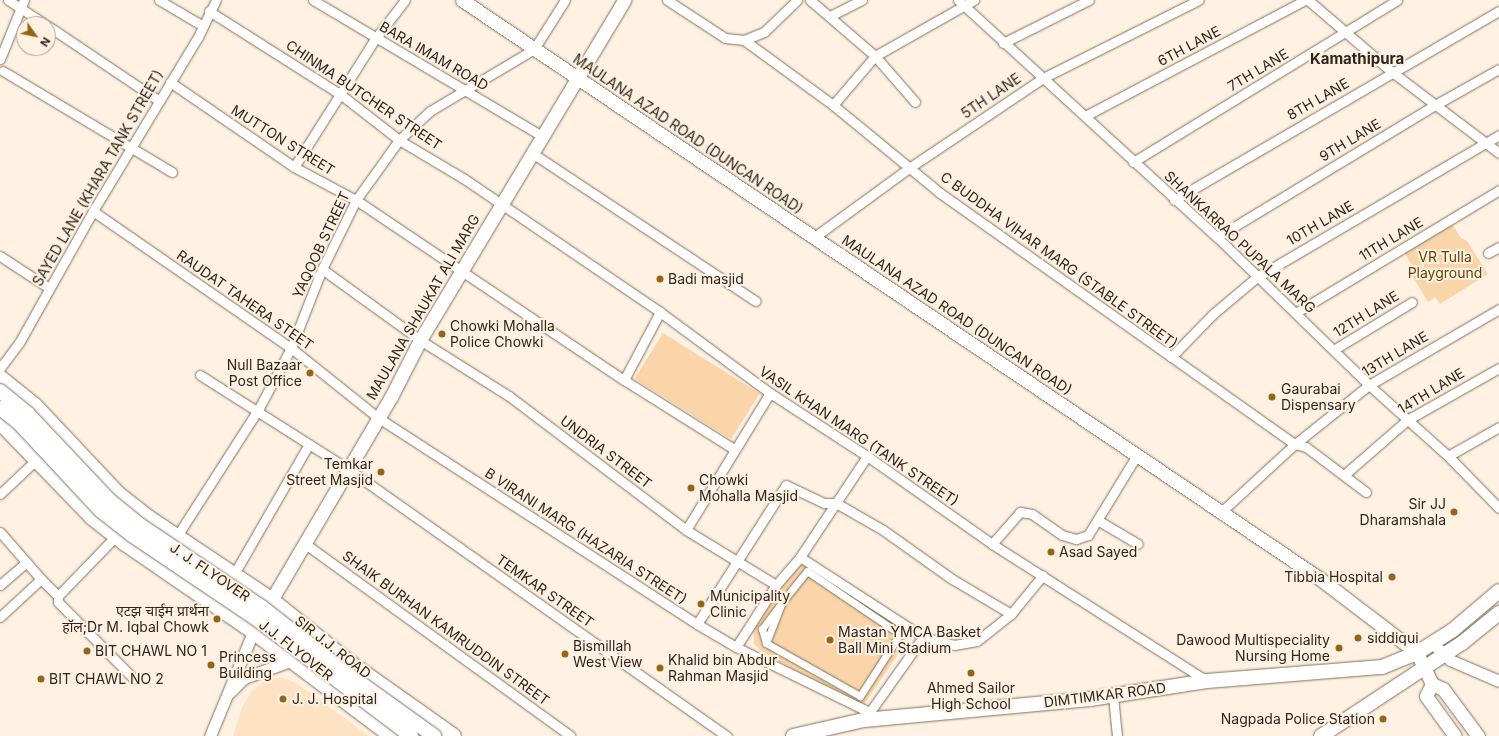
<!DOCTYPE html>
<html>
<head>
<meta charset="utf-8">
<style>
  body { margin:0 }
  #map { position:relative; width:1499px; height:736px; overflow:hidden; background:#fff2e3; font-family:Inter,"Noto Sans Devanagari",sans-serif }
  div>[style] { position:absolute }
  .built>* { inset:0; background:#fde3c3 }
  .green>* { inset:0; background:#fad5a9; transform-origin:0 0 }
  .roads { filter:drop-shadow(0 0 1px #827059) drop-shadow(0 0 1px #827059) }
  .pedestrian>* { height:7px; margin:-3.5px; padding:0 3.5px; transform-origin:3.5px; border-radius:3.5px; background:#fff }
  .minor>* { height:9px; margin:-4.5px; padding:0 4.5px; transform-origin:4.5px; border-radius:4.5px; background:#fff }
  .tertiary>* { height:11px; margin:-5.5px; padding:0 5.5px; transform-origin:5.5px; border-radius:5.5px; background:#fff }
  .secondary>* { height:13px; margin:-6.5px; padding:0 6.5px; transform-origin:6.5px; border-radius:6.5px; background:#fff }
  .primary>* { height:14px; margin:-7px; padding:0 7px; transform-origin:7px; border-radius:7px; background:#fff }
  .bridges { filter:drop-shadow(0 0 1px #827059) drop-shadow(0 0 1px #827059) }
  .primary-bridge>* { height:14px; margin:-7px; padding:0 7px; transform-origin:7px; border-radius:7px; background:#fff }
  .dots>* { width:11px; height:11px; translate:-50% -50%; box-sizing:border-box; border:2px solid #fff2e3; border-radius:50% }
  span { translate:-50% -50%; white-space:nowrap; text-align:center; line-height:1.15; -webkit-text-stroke:4px #fff2e3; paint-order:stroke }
  .street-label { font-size:14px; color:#2e261d }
  .park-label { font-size:14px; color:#694303 }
  .poi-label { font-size:14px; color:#2e261d }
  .left { translate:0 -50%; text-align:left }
  .right { translate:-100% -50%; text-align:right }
  .neighbourhood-label { font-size:15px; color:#2e261d; font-weight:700 }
  .north { position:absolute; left:16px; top:16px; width:40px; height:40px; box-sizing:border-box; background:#fff2e3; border:1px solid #aba094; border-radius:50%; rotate:123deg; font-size:11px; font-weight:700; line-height:16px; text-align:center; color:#2e261d }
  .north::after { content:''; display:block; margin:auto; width:14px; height:18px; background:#966416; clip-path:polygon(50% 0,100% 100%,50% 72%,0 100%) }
</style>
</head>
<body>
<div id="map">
  <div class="built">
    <i style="clip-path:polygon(281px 677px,296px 683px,369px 736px,233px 736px,242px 707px,252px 691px,266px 680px)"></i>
  </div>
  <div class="green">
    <i style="clip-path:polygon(1450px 221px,1461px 238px,1467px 241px,1488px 274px,1440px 304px,1435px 297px,1428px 302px,1408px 269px,1412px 266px,1403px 250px)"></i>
    <i style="left:663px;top:333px;width:114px;height:54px;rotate:32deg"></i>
    <i style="clip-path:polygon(800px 564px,809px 564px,913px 632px,861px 709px,760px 650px,754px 644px,753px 627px,790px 571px)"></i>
  </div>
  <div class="roads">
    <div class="pedestrian">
      <i style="left:766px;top:643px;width:15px;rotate:-106deg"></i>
      <i style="left:762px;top:629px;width:34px;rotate:-53deg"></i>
      <i style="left:782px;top:602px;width:40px;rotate:-51deg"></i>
      <i style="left:807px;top:571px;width:112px;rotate:34.1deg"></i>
      <i style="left:900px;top:634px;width:74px;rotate:122.8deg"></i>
      <i style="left:860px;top:696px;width:108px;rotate:-150.6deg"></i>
      <i style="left:766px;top:643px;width:44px;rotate:-68.7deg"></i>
    </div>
    <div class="minor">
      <i style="left:8px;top:0;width:44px;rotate:33deg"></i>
      <i style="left:159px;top:0;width:51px;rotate:30.6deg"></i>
      <i style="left:313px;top:0;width:266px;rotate:30.7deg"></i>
      <i style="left:667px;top:0;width:69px;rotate:33.2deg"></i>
      <i style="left:725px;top:38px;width:19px;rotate:6deg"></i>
      <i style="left:744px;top:40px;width:22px;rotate:-22deg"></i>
      <i style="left:764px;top:32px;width:46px;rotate:-44.1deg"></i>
      <i style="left:810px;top:0;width:86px;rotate:40.7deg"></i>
      <i style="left:875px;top:56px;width:61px;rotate:49deg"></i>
      <i style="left:958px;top:0;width:351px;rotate:42.5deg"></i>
      <i style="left:1217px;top:237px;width:212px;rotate:44.2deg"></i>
      <i style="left:1369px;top:385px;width:106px;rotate:41.9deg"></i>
      <i style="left:1448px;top:456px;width:73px;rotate:45.6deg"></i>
      <i style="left:1308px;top:0;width:111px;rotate:40.6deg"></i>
      <i style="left:1392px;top:72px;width:134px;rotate:37.1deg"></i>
      <i style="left:209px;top:11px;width:155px;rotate:32.4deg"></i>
      <i style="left:340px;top:94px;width:75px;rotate:37.9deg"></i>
      <i style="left:399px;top:140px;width:74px;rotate:30.7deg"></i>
      <i style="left:463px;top:178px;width:238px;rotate:34.2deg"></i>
      <i style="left:660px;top:312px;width:137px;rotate:36.4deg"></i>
      <i style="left:770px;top:393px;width:116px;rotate:33deg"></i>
      <i style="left:867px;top:456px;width:153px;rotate:35.1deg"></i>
      <i style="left:992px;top:544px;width:255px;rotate:32.5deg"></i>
      <i style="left:830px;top:16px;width:36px;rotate:-27deg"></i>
      <i style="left:48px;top:26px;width:133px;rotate:33.9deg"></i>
      <i style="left:744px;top:40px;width:110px;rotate:36.1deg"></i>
      <i style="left:833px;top:105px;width:139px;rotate:39.4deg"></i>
      <i style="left:940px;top:193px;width:435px;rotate:35.3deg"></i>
      <i style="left:1295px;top:444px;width:11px;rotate:15deg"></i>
      <i style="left:1306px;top:447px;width:75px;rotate:36.9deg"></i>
      <i style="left:1003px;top:43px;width:96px;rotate:-26.6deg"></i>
      <i style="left:0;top:59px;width:64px;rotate:-67.9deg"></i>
      <i style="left:3px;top:71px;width:197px;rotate:30.9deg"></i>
      <i style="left:170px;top:82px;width:150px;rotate:34.4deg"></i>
      <i style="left:294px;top:167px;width:70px;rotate:28deg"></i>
      <i style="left:356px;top:200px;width:323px;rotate:33.9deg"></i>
      <i style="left:624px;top:380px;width:130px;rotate:32.1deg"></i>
      <i style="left:833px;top:105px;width:65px;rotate:-49.4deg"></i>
      <i style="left:875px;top:56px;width:114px;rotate:-29.5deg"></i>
      <i style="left:1085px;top:116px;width:249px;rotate:-27.8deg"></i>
      <i style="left:532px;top:153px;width:268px;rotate:33.5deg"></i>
      <i style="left:1133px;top:162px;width:310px;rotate:-31.5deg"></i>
      <i style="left:294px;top:167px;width:151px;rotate:-57.7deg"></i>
      <i style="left:375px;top:39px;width:49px;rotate:-52.4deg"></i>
      <i style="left:1174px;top:200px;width:376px;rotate:-30.2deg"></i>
      <i style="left:93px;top:211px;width:241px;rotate:34.7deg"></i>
      <i style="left:291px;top:348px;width:110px;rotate:38.7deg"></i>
      <i style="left:377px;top:417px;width:381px;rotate:32.9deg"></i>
      <i style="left:697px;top:624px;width:45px;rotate:30.5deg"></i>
      <i style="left:736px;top:647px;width:148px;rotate:26deg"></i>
      <i style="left:1217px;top:237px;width:255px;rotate:-31.2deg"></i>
      <i style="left:1435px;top:105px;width:73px;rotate:-29.4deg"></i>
      <i style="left:813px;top:238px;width:119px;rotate:-36.1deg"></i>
      <i style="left:909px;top:168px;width:161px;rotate:-33.9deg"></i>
      <i style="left:1043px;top:78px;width:174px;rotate:-26.6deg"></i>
      <i style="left:1488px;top:253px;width:13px;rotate:-29deg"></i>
      <i style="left:0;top:256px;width:59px;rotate:33.1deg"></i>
      <i style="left:322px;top:269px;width:121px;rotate:35.9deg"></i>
      <i style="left:420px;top:340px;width:105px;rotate:32.2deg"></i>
      <i style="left:509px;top:396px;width:222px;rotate:37.1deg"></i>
      <i style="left:686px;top:530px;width:105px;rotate:31.4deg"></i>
      <i style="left:1297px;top:312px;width:236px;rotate:-31.1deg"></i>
      <i style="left:1335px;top:349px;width:90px;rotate:-31.4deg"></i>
      <i style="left:1171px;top:357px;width:60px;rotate:-45.7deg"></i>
      <i style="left:1213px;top:314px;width:57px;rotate:-40.1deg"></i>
      <i style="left:1257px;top:277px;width:281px;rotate:-30.4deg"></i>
      <i style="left:0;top:368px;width:31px;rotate:-53deg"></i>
      <i style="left:19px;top:343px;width:151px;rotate:-60.7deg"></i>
      <i style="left:93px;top:211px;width:203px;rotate:-58.9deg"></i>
      <i style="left:198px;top:37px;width:41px;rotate:-64.1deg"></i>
      <i style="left:200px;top:375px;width:175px;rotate:32.4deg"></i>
      <i style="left:348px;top:469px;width:464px;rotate:35.2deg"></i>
      <i style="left:624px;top:380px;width:77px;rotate:-62.1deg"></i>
      <i style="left:1448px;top:456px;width:59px;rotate:-29.6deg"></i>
      <i style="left:1344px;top:475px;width:84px;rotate:-41.1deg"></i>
      <i style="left:1407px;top:420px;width:106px;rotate:-29.5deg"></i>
      <i style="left:0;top:494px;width:51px;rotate:-43.4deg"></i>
      <i style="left:1221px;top:512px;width:100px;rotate:-42.6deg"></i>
      <i style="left:1295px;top:444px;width:95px;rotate:-38.6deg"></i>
      <i style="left:1369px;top:385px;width:151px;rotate:-30.3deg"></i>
      <i style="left:1099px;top:521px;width:45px;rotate:30.5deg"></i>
      <i style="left:686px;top:530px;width:161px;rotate:-58.5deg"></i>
      <i style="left:0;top:532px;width:62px;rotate:48.9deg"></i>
      <i style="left:41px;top:579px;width:56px;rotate:137.2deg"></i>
      <i style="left:177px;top:536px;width:150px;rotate:-57.3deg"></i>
      <i style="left:258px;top:410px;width:70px;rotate:-62deg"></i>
      <i style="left:291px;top:348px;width:85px;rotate:-68.6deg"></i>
      <i style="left:322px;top:269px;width:77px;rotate:-63.8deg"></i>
      <i style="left:356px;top:200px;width:74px;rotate:-54.4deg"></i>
      <i style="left:399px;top:140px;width:42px;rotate:-43.1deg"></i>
      <i style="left:430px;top:111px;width:121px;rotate:-30.8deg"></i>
      <i style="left:534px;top:49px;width:58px;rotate:-57.7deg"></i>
      <i style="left:115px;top:537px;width:82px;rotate:134deg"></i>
      <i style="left:58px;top:596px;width:6px;rotate:90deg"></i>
      <i style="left:58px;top:602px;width:107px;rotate:45.4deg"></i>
      <i style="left:304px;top:543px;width:329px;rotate:35.9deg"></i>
      <i style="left:992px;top:544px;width:43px;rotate:-48.8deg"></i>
      <i style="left:1020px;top:512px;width:12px;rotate:9deg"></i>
      <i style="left:1032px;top:514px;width:37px;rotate:35deg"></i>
      <i style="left:1062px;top:535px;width:15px;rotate:16deg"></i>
      <i style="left:1076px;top:539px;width:13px;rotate:-18deg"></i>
      <i style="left:1088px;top:535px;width:94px;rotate:-58.5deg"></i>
      <i style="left:800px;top:557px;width:147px;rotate:33deg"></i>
      <i style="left:234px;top:574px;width:150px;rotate:-60deg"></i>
      <i style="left:41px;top:579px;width:24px;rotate:45deg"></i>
      <i style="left:0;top:585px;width:35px;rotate:-41deg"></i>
      <i style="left:697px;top:624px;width:165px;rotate:-57.4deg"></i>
      <i style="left:786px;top:485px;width:42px;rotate:25.3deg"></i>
      <i style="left:824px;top:503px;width:12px"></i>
      <i style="left:836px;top:503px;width:54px;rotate:29.9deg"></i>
      <i style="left:883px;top:530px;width:85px;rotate:35.4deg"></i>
      <i style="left:952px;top:579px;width:69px;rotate:30.7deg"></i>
      <i style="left:736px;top:647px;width:74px;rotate:-57.2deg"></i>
      <i style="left:776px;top:585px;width:37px;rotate:-49deg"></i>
      <i style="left:800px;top:557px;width:121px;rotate:-56.4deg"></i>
      <i style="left:1113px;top:696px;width:40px;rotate:84.3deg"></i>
      <i style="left:867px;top:716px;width:97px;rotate:-54.7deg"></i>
      <i style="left:923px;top:637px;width:32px;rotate:14deg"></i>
      <i style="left:954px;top:645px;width:23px;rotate:-10deg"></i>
      <i style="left:977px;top:641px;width:43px;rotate:-38.5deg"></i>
      <i style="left:1011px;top:614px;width:50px;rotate:-50.6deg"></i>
    </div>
    <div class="tertiary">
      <i style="left:1432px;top:643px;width:25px;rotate:43deg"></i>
      <i style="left:1450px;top:660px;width:53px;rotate:23.2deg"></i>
      <i style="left:230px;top:692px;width:20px;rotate:-45deg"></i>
      <i style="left:244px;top:678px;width:49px;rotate:-20.3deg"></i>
      <i style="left:210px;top:736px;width:113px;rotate:-67.5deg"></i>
    </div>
    <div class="secondary">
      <i style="left:462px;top:0;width:1034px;rotate:34deg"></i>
      <i style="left:1319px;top:578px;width:123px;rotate:37.4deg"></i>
      <i style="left:1417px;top:653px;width:34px;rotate:64deg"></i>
      <i style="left:1432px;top:684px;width:12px;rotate:24deg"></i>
      <i style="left:1443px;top:689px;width:59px;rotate:53.3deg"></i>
      <i style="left:266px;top:609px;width:246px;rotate:-59.5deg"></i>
      <i style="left:391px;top:397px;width:64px;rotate:-63deg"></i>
      <i style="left:420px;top:340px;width:397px;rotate:-59deg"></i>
      <i style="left:1432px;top:684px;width:13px;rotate:117deg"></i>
      <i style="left:1426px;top:696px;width:49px;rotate:54.1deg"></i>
    </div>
    <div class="primary">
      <i style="left:0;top:377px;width:45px;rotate:38.7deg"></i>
      <i style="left:35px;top:405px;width:122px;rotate:46.7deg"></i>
      <i style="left:119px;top:494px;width:36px;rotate:38deg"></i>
      <i style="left:147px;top:516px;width:149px;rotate:33.8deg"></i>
      <i style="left:271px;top:599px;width:102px;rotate:38.7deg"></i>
      <i style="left:351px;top:663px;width:126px;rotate:35.3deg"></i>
      <i style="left:0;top:423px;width:132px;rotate:45.9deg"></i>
      <i style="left:92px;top:518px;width:42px;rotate:38.2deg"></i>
      <i style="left:125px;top:544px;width:155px;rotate:34.5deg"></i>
      <i style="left:253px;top:632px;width:173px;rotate:37deg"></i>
      <i style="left:793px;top:736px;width:73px;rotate:-12.7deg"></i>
      <i style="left:864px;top:720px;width:227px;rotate:-5.3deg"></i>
      <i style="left:1090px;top:699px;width:118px;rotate:-8.7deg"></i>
      <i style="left:1207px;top:681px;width:176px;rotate:-4.6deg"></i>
      <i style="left:1382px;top:667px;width:38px;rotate:-22deg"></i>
      <i style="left:1417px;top:653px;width:43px;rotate:-32.6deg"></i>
      <i style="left:1453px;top:630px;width:60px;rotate:-40.3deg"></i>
      <i style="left:1321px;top:736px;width:169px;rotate:-33.4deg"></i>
      <i style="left:1462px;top:643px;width:48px;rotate:-39deg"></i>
    </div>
  </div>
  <div class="bridges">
    <div class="primary-bridge">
      <i style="left:0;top:391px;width:36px;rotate:39deg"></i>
      <i style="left:28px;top:414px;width:118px;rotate:46.7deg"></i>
      <i style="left:109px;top:500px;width:40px;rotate:39deg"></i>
      <i style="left:140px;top:525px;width:148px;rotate:34deg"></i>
      <i style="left:263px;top:608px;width:104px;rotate:38deg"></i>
      <i style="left:345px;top:672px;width:110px;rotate:35.7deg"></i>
      <i style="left:0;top:408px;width:24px;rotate:38deg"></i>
      <i style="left:19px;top:423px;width:119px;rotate:47deg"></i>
      <i style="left:100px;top:510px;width:41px;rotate:38deg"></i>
      <i style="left:132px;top:535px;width:148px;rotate:34deg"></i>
      <i style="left:255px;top:618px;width:196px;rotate:37.1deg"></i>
    </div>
  </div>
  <div class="dots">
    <i style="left:660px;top:279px;background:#966416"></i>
    <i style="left:442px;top:334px;background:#966416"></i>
    <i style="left:310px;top:373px;background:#966416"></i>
    <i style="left:1272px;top:397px;background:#966416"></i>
    <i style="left:381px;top:472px;background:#966416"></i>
    <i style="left:691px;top:488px;background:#966416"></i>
    <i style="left:1454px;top:512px;background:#966416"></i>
    <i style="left:1051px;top:552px;background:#966416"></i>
    <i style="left:1392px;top:577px;background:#966416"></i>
    <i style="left:701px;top:604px;background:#966416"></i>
    <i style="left:217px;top:619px;background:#966416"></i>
    <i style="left:1358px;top:638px;background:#966416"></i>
    <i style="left:830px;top:640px;background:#966416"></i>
    <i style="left:1339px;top:648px;background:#966416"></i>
    <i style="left:87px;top:651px;background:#966416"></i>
    <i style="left:565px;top:654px;background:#966416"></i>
    <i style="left:211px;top:665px;background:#966416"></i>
    <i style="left:660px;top:668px;background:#966416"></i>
    <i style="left:971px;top:673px;background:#966416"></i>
    <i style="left:41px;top:679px;background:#966416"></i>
    <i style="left:283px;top:699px;background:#966416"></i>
    <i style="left:1383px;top:719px;background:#966416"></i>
  </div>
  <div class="street-label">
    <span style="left:1189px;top:46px;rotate:-28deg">6TH LANE</span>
    <span style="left:434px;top:56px;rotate:30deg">BARA IMAM ROAD</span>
    <span style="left:1258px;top:70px;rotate:-31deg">7TH LANE</span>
    <span style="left:364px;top:95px;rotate:34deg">CHINMA BUTCHER STREET</span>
    <span style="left:991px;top:96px;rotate:-34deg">5TH LANE</span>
    <span style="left:1318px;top:99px;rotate:-30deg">8TH LANE</span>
    <span style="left:688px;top:134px;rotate:34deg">MAULANA AZAD ROAD (DUNCAN ROAD)</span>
    <span style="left:283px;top:140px;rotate:32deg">MUTTON STREET</span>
    <span style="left:1350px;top:140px;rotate:-31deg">9TH LANE</span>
    <span style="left:98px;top:178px;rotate:-60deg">SAYED LANE (KHARA TANK STREET)</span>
    <span style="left:1320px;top:223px;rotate:-30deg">10TH LANE</span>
    <span style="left:1391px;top:239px;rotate:-31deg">11TH LANE</span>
    <span style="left:1240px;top:242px;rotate:43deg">SHANKARRAO PUPALA MARG</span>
    <span style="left:321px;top:245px;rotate:-65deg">YAQOOB STREET</span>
    <span style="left:1059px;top:260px;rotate:36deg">C BUDDHA VIHAR MARG (STABLE STREET)</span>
    <span style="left:245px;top:300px;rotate:35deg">RAUDAT TAHERA STEET</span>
    <span style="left:423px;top:307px;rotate:-60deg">MAULANA SHAUKAT ALI MARG</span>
    <span style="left:1366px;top:314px;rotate:-32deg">12TH LANE</span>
    <span style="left:957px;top:315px;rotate:34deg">MAULANA AZAD ROAD (DUNCAN ROAD)</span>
    <span style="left:1395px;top:354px;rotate:-31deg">13TH LANE</span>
    <span style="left:1431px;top:391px;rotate:-31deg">14TH LANE</span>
    <span style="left:859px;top:436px;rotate:34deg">VASIL KHAN MARG (TANK STREET)</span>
    <span style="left:606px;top:452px;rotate:37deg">UNDRIA STREET</span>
    <span style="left:586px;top:536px;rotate:33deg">B VIRANI MARG (HAZARIA STREET)</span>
    <span style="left:210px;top:572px;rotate:34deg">J. J. FLYOVER</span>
    <span style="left:545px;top:591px;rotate:35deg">TEMKAR STREET</span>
    <span style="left:446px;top:628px;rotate:36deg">SHAIK BURHAN KAMRUDDIN STREET</span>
    <span style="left:333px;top:647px;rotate:38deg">SIR J.J. ROAD</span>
    <span style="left:296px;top:650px;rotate:38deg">J.J. FLYOVER</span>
    <span style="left:1105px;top:695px;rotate:-7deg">DIMTIMKAR ROAD</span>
  </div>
  <div class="park-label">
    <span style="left:1445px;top:265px">VR Tulla<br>Playground</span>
  </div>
  <div class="poi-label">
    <span class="left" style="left:668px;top:279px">Badi masjid</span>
    <span class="left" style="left:450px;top:334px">Chowki Mohalla<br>Police Chowki</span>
    <span class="right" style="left:302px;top:373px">Null Bazaar<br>Post Office</span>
    <span class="left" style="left:1281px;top:397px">Gaurabai<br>Dispensary</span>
    <span class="right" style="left:373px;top:472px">Temkar<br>Street Masjid</span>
    <span class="left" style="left:699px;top:488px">Chowki<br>Mohalla Masjid</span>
    <span class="right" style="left:1446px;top:512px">Sir JJ<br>Dharamshala</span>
    <span class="left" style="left:1059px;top:552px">Asad Sayed</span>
    <span class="right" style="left:1383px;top:577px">Tibbia Hospital</span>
    <span class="left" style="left:710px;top:604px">Municipality<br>Clinic</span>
    <span class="right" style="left:209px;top:619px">एटझ चाईम प्रार्थना<br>हॉल;Dr M. Iqbal Chowk</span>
    <span class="left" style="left:838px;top:640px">Mastan YMCA Basket<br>Ball Mini Stadium</span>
    <span class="left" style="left:1367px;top:638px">siddiqui</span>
    <span class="right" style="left:1330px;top:648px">Dawood Multispeciality<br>Nursing Home</span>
    <span class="left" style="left:573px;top:654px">Bismillah<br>West View</span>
    <span class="left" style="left:95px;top:651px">BIT CHAWL NO 1</span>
    <span class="left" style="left:219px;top:665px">Princess<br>Building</span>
    <span class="left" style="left:668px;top:668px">Khalid bin Abdur<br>Rahman Masjid</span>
    <span class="left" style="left:49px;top:679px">BIT CHAWL NO 2</span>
    <span style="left:971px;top:696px">Ahmed Sailor<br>High School</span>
    <span class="left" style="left:292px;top:699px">J. J. Hospital</span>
    <span class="right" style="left:1375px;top:719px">Nagpada Police Station</span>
  </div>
  <div class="neighbourhood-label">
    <span style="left:1357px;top:59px">Kamathipura</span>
  </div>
  <div class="north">N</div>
</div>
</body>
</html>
